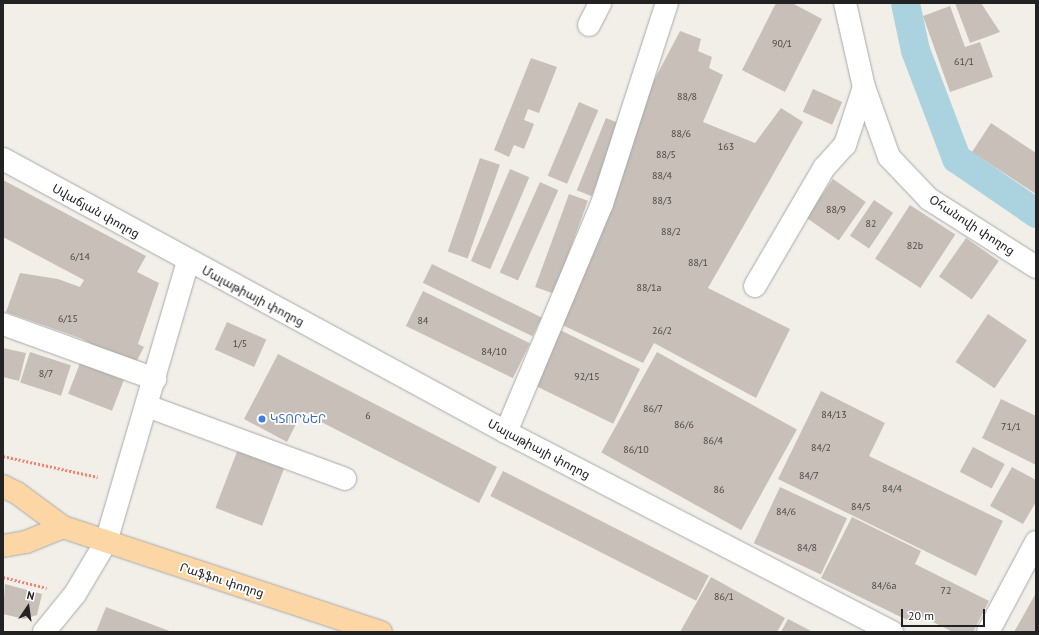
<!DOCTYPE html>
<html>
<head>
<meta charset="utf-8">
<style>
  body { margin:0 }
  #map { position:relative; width:1039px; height:635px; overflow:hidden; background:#f2efe9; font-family:"PT Sans","Noto Sans Armenian",sans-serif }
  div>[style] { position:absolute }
  .canal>* { height:29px; margin:-14.5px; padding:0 14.5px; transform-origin:14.5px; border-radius:14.5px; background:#aad3df }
  .building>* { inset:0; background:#c7bfb8; transform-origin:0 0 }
  .path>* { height:2.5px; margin-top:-1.25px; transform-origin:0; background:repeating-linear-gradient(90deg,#fa8072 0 2px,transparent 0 4px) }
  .roads { filter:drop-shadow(0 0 1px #a9a9a9) drop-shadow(0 0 1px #a9a9a9) }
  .minor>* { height:22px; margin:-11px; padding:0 11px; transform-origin:11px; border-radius:11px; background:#fff }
  .major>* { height:22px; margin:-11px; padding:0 11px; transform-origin:11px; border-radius:11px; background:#fcd6a4 }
  .dots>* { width:11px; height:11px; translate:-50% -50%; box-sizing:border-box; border:2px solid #fff; border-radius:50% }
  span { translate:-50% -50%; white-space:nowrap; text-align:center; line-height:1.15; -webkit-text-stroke:3.5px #fff; paint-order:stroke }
  .number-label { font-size:10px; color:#4b4948 }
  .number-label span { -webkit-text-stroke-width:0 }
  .street-label { font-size:12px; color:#222 }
  .shop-label { font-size:12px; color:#366cbe }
  .left { translate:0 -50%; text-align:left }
  .frame { position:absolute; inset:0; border:4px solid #222; pointer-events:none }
  .north { position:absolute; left:8px; top:587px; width:40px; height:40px; -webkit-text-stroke:3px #fff; paint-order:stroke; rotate:13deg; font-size:11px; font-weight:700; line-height:16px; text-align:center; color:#222 }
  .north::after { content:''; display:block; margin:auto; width:14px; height:18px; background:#222; clip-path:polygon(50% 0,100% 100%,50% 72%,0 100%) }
  .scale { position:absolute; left:901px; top:609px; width:84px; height:18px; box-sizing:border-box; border:2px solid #222; border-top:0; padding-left:5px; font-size:12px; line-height:14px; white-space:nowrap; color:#222; -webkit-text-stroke:3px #fff; paint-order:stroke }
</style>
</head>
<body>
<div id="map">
  <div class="canal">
    <i style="left:905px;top:3px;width:48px;rotate:78deg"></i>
    <i style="left:915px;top:50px;width:116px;rotate:69.2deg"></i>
    <i style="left:956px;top:158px;width:97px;rotate:34.5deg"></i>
  </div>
  <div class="building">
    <i style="clip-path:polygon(776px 3px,792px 3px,822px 19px,785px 92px,742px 70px)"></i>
    <i style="clip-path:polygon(955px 3px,981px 3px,1000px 32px,970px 43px)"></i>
    <i style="clip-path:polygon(950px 6px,965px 47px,980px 42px,993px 77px,950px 92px,923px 16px)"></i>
    <i style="clip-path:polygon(680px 31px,701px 39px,698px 51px,712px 57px,709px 68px,723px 75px,703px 122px,755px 143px,781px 108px,803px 122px,708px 288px,790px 329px,756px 398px,654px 343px,643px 363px,558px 323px,638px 111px)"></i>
    <i style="clip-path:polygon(531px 58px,557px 67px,539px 113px,528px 109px,524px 120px,534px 124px,524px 149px,514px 145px,509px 157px,494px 150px)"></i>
    <i style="left:813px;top:89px;width:32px;height:25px;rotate:24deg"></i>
    <i style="left:579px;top:102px;width:21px;height:80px;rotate:23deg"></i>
    <i style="left:606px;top:118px;width:16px;height:78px;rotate:22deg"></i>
    <i style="clip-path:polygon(991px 123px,1036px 153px,1036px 194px,972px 152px)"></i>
    <i style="left:480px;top:158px;width:21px;height:99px;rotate:19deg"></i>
    <i style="left:510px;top:169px;width:21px;height:100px;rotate:23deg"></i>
    <i style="left:833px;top:179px;width:40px;height:47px;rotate:35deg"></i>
    <i style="clip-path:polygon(3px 180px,146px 256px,137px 272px,159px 283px,138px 344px,144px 347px,134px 366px,80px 338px,6px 312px,20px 273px,58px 279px,80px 287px,84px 280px,3px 237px)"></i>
    <i style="left:540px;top:182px;width:20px;height:99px;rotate:24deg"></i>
    <i style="left:569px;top:194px;width:20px;height:99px;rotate:20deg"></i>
    <i style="left:874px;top:200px;width:23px;height:43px;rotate:34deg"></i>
    <i style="left:910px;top:205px;width:54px;height:64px;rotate:33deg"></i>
    <i style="left:966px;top:238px;width:40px;height:47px;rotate:35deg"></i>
    <i style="left:432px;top:264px;width:122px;height:21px;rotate:26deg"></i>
    <i style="left:423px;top:291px;width:119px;height:39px;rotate:26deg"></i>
    <i style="left:988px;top:314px;width:47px;height:58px;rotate:34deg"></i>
    <i style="left:227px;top:322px;width:43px;height:30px;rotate:24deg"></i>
    <i style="left:560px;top:330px;width:89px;height:61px;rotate:26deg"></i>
    <i style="clip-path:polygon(3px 348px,26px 353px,19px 381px,3px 377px)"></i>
    <i style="left:30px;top:352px;width:43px;height:32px;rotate:18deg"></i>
    <i style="left:657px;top:352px;width:160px;height:115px;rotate:29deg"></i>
    <i style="clip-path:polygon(278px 354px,497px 467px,479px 503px,302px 412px,287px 442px,244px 419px)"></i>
    <i style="left:80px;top:363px;width:47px;height:33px;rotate:21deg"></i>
    <i style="clip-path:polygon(821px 391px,885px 423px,869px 456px,1003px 521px,976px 576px,778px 479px)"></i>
    <i style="clip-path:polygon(1001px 399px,1036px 416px,1036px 465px,982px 438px)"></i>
    <i style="left:973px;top:447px;width:36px;height:28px;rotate:28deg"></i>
    <i style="left:238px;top:449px;width:50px;height:63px;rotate:21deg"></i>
    <i style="clip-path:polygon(1012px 467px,1036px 480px,1036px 502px,1023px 524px,990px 506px)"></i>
    <i style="left:503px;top:471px;width:231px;height:28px;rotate:27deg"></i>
    <i style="left:780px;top:487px;width:74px;height:62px;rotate:25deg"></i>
    <i style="clip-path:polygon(852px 517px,921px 551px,915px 564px,989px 601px,973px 632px,953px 632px,915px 613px,911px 622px,821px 578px)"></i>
    <i style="clip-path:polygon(711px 577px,785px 618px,777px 632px,680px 632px)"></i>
    <i style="clip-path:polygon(5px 584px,42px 594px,37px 615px,24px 619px,3px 614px)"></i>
    <i style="clip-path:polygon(1036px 593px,1036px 632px,1014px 632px)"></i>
    <i style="clip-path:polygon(106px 607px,172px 632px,96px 632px)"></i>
    <i style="clip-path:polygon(788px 619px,813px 632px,781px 632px)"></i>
  </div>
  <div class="path">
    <i style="left:3px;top:456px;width:97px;rotate:12.5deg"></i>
    <i style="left:3px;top:577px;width:45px;rotate:14deg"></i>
  </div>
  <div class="roads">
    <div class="minor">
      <i style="left:845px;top:3px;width:86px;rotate:77.3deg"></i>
      <i style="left:864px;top:87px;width:74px;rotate:70.3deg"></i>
      <i style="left:889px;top:157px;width:58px;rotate:46.4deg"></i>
      <i style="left:929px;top:199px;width:127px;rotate:32.4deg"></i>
      <i style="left:589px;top:25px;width:25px;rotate:-63deg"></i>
      <i style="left:3px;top:159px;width:572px;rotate:28.49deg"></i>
      <i style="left:506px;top:432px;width:435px;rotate:27.4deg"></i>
      <i style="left:755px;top:286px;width:137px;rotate:-59.7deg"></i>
      <i style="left:824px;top:168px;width:31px;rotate:-48deg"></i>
      <i style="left:845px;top:145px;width:61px;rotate:-71.9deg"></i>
      <i style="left:3px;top:324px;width:162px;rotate:19.9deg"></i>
      <i style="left:147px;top:406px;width:211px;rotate:20.2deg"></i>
      <i style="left:506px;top:432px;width:247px;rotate:-67.2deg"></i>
      <i style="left:602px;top:204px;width:211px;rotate:-72.1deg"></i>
      <i style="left:44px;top:632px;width:49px;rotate:-50.8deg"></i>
      <i style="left:75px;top:594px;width:61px;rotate:-59.2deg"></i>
      <i style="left:106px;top:542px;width:292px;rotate:-73.7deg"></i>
      <i style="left:988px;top:632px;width:102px;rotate:-61.9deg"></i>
    </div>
    <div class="major">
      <i style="left:3px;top:486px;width:16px;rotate:27deg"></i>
      <i style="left:17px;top:493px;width:57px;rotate:36.5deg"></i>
      <i style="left:63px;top:527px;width:335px;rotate:18.3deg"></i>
      <i style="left:3px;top:546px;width:23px;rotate:-10deg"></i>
      <i style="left:26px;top:542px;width:40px;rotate:-22deg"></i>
    </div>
  </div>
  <div class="dots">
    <i style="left:262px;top:419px;background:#3f7fe0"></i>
  </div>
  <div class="number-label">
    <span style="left:782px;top:44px">90/1</span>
    <span style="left:964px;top:62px">61/1</span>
    <span style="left:687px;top:97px">88/8</span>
    <span style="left:681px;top:134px">88/6</span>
    <span style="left:726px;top:147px">163</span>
    <span style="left:666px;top:155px">88/5</span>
    <span style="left:662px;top:176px">88/4</span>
    <span style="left:662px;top:201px">88/3</span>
    <span style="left:836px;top:210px">88/9</span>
    <span style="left:871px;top:224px">82</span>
    <span style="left:671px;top:232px">88/2</span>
    <span style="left:915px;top:246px">82b</span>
    <span style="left:80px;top:257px">6/14</span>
    <span style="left:698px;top:263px">88/1</span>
    <span style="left:649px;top:288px">88/1a</span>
    <span style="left:68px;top:319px">6/15</span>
    <span style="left:423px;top:321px">84</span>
    <span style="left:662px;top:331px">26/2</span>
    <span style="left:240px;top:344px">1/5</span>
    <span style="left:494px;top:352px">84/10</span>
    <span style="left:46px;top:374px">8/7</span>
    <span style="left:587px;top:377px">92/15</span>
    <span style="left:653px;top:409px">86/7</span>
    <span style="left:834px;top:415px">84/13</span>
    <span style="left:368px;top:416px">6</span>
    <span style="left:684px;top:425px">86/6</span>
    <span style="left:1011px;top:427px">71/1</span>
    <span style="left:713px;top:441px">86/4</span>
    <span style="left:821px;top:448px">84/2</span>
    <span style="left:636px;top:450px">86/10</span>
    <span style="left:809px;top:476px">84/7</span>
    <span style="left:892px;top:489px">84/4</span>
    <span style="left:719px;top:490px">86</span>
    <span style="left:861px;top:507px">84/5</span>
    <span style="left:786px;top:512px">84/6</span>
    <span style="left:807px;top:548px">84/8</span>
    <span style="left:884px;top:586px">84/6a</span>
    <span style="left:946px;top:591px">72</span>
    <span style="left:724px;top:597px">86/1</span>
  </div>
  <div class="street-label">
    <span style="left:96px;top:211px;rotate:29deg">Սվաճյան փողոց</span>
    <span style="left:972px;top:225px;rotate:33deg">Օհանովի փողոց</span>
    <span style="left:253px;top:296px;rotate:28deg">Մալաթիայի փողոց</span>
    <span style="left:539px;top:449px;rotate:28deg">Մալաթիայի փողոց</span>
    <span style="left:222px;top:580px;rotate:18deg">Րաֆֆու փողոց</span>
  </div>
  <div class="shop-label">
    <span class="left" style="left:270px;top:419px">ԿՏՈՐՆԵՐ</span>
  </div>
  <div class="frame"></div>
  <div class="north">N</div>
  <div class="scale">20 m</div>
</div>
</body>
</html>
